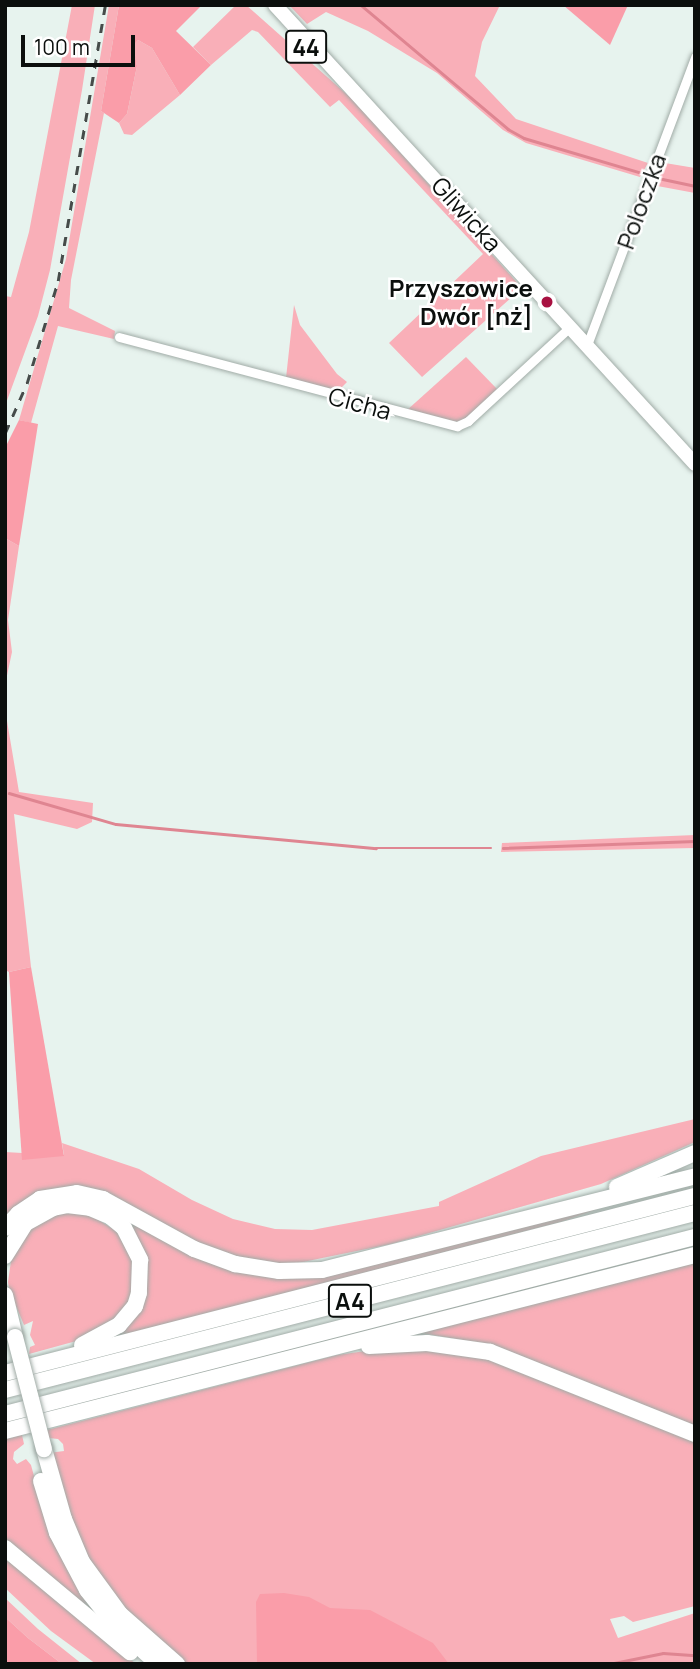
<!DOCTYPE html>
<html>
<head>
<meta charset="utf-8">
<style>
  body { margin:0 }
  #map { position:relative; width:700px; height:1669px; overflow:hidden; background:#e7f3ee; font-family:Manrope,sans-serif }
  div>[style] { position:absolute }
  .green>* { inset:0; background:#f9afb8 }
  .forest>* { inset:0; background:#fa9da9 }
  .stream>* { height:2.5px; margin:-1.25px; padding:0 1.25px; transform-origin:1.25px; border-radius:1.25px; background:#df8591 }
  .roads { filter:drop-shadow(0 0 2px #a1aca7) drop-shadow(0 0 2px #a1aca7) }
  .street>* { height:9px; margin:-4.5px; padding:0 4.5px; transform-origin:4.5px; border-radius:4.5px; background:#fff }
  .primary>* { height:14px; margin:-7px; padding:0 7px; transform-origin:7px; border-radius:7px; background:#fff }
  .highway>* { height:16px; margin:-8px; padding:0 8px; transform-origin:8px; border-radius:8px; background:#fff }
  .rail>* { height:2.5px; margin-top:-1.25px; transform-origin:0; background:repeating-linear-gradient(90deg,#464c4a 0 9px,transparent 0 18px) }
  .bridges { filter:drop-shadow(0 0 2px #a1aca7) drop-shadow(0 0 2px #a1aca7) }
  .highway-bridge>* { height:16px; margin:-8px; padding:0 8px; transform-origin:8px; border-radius:8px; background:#fff }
  .dots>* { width:19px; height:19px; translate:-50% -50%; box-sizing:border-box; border:4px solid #fff; border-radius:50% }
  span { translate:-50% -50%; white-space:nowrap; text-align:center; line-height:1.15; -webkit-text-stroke:5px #fff; paint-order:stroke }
  .shield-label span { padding:2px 5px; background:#fff; border:2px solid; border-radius:5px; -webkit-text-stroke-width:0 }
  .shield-label { font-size:23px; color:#0b0f0d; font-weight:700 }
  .street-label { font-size:24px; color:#0b0f0d }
  .poi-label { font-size:24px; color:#0b0f0d; font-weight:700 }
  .right { translate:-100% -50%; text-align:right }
  .frame { position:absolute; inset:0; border:7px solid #0b0f0d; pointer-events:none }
  .scale { position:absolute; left:21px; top:35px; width:114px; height:32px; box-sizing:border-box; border:4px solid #0b0f0d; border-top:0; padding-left:9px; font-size:21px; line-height:24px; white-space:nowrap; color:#0b0f0d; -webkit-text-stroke:5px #fff; paint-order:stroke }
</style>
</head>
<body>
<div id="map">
  <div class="green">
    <i style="clip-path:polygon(72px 5px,95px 5px,82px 90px,50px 270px,38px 316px,5px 406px,5px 296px,11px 297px,29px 232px)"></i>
    <i style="clip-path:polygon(109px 5px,119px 5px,101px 111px,104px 113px,71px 280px,69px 308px,115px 331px,114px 339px,58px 326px,31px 423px,19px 420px,66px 259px)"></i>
    <i style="clip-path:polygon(236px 5px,246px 5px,352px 99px,522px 288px,422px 377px,389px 343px,483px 254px,339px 100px,330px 107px,258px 32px,252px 30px,211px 65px,193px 47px)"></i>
    <i style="clip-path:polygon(289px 5px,500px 5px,482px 42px,475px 76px,516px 119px,648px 163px,640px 177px,526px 143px,503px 130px,437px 73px,368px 31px,326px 12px,307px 24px)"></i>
    <i style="clip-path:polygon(138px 40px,152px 48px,180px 95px,132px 135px,124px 134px,119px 123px,127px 114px,137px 66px,132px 45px)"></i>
    <i style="clip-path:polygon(659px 162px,695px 168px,695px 193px,652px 185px)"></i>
    <i style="clip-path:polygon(294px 305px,300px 325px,337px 374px,347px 382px,338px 391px,286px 378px)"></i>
    <i style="clip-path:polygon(466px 357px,497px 389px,462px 423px,406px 411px)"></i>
    <i style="clip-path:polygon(5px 538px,19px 546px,8px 620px,12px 652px,5px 685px)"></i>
    <i style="clip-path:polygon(5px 709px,19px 792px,93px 803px,92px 822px,77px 829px,14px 814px,31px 967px,9px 972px,5px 970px)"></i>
    <i style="clip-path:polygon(695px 835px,695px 848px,501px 852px,502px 843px)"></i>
    <i style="clip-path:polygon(695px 1119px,695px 1142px,601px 1184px,391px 1244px,293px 1264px,257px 1263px,214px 1252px,113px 1198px,5px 1219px,5px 1152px,22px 1153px,22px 1159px,64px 1155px,62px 1143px,139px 1169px,192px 1200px,233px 1219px,275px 1229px,312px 1230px,439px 1206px,439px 1202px,541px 1156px)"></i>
    <i style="clip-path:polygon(615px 1203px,560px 1222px,118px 1337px,145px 1293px,118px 1211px,267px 1275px)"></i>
    <i style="clip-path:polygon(68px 1211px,87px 1213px,118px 1232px,135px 1262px,132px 1297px,115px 1323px,80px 1340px,29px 1354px,30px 1347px,35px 1345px,30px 1335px,33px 1321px,24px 1325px,16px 1306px,12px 1305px,8px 1282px,12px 1254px,20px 1237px,46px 1217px)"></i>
    <i style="clip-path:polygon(695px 1263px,695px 1429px,517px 1355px,474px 1342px,415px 1332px)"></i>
    <i style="clip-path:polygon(402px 1346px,492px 1358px,695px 1440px,695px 1606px,633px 1622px,624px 1616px,610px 1619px,618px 1638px,695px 1613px,695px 1664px,187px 1664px,137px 1625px,88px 1561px,69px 1522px,49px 1453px,64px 1451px,63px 1444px,58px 1439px,49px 1438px,47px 1430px,337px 1355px)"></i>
    <i style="clip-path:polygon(22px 1435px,24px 1444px,14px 1452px,13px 1459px,17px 1464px,26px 1459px,31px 1465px,44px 1513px,110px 1627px,5px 1540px,5px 1439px)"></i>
    <i style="clip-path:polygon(5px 1554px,95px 1632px,136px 1664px,96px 1664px,51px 1631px,5px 1588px)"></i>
    <i style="clip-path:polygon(5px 1598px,38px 1629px,82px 1664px,62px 1664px,28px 1638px,5px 1617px)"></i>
  </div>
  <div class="forest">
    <i style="clip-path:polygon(119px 5px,202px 5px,176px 31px,211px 65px,180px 95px,152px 48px,138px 40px,133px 45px,137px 66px,127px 114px,119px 123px,101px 111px)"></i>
    <i style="clip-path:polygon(563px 5px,628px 5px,610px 45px)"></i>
    <i style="clip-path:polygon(19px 420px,38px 424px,19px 546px,5px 538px,5px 448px)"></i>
    <i style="clip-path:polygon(31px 967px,64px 1156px,22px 1160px,9px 972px)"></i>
    <i style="clip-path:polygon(284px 1593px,309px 1597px,330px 1608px,370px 1610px,433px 1643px,449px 1664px,257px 1664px,256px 1602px,260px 1594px)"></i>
    <i style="clip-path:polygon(5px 1617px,28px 1638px,62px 1664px,5px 1664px)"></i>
  </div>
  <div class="stream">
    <i style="left:361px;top:5px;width:192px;rotate:40.1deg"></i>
    <i style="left:508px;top:129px;width:18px;rotate:29deg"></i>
    <i style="left:524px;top:138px;width:123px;rotate:16.5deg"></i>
    <i style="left:658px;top:178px;width:38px;rotate:12deg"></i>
    <i style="left:9px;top:793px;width:111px;rotate:16.2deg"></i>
    <i style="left:116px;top:824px;width:261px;rotate:5.3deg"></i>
    <i style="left:376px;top:848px;width:115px"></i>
    <i style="left:503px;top:848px;width:192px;rotate:-2.1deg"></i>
    <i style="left:609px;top:1664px;width:55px;rotate:-11.5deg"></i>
    <i style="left:663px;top:1653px;width:32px;rotate:4deg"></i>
  </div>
  <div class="roads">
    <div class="street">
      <i style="left:119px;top:337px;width:350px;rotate:14.8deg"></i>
      <i style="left:457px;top:426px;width:12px;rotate:-24deg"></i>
      <i style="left:468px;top:421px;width:139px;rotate:-42.7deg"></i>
      <i style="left:587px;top:345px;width:308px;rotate:-69.4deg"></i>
    </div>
    <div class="primary">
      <i style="left:275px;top:5px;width:622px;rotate:47.54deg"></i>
    </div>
    <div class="highway">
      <i style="left:617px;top:1187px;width:85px;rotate:-23.6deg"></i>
      <i style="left:5px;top:1228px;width:19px;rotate:-47deg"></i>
      <i style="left:18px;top:1214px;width:27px;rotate:-34deg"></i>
      <i style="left:40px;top:1199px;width:37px;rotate:-9deg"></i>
      <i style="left:77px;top:1193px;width:27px;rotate:13deg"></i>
      <i style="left:103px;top:1199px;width:104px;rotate:28.8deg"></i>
      <i style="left:194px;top:1249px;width:44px;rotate:20.1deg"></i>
      <i style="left:235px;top:1264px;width:45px;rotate:9deg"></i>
      <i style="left:279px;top:1271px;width:43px;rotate:-1.3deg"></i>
      <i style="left:322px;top:1270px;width:385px;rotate:-14.1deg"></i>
      <i style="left:5px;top:1256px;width:39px;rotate:-58deg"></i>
      <i style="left:26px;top:1223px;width:31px;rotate:-29deg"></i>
      <i style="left:53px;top:1208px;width:14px;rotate:-12deg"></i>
      <i style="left:67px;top:1205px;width:23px;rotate:7deg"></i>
      <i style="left:90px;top:1208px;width:23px;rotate:23deg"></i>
      <i style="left:111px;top:1217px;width:17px;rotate:40deg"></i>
      <i style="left:124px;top:1228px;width:36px;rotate:63deg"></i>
      <i style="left:140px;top:1260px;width:33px;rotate:92deg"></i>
      <i style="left:139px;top:1293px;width:14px;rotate:107deg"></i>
      <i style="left:135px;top:1306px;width:25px;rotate:130deg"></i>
      <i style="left:119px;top:1325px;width:42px;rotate:151.6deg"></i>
      <i style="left:5px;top:1295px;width:43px;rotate:76.6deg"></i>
      <i style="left:369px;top:1346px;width:58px;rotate:-3deg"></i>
      <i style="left:427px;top:1343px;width:64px;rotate:8.1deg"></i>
      <i style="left:490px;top:1352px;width:221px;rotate:21.8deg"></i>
      <i style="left:5px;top:1373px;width:712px;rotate:-14.39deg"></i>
      <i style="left:5px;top:1390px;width:712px;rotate:-14.39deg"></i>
      <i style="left:5px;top:1414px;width:712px;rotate:-14.39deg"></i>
      <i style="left:5px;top:1431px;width:712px;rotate:-14.31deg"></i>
      <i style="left:44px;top:1449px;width:73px;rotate:74.1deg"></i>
      <i style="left:64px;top:1519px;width:47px;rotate:67.3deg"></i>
      <i style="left:82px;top:1562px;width:64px;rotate:53.8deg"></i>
      <i style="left:120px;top:1614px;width:76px;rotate:41.3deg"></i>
      <i style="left:41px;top:1481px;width:54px;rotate:72.9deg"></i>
      <i style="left:57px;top:1533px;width:64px;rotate:62.2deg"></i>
      <i style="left:87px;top:1590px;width:45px;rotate:51.3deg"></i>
      <i style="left:115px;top:1625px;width:58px;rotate:42.2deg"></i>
      <i style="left:5px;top:1548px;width:163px;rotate:39.8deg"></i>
    </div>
  </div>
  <div class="rail">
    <i style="left:5px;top:433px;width:55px;rotate:-66.3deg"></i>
    <i style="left:27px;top:383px;width:107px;rotate:-73.1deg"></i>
    <i style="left:58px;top:281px;width:280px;rotate:-80.3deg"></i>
  </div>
  <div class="bridges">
    <div class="highway-bridge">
      <i style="left:15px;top:1337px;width:116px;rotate:75.5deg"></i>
    </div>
  </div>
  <div class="dots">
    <i style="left:547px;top:302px;background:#a81141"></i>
  </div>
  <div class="shield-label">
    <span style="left:306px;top:47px">44</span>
    <span style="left:350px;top:1301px">A4</span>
  </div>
  <div class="street-label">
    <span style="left:641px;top:201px;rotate:-70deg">Poloczka</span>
    <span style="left:467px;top:214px;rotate:48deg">Gliwicka</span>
    <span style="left:360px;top:403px;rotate:15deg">Cicha</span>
  </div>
  <div class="poi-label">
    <span class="right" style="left:533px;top:302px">Przyszowice<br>Dwór [nż]</span>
  </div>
  <div class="frame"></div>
  <div class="scale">100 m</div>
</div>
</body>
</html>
